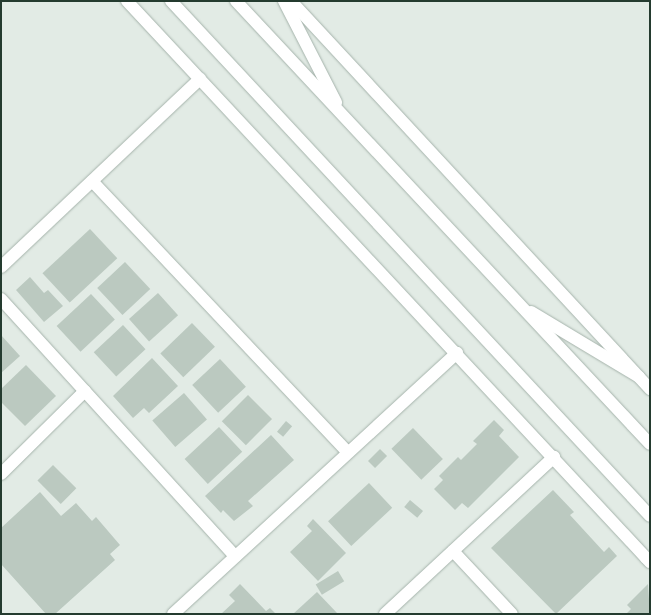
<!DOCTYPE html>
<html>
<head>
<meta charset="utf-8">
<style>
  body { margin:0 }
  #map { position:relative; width:651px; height:615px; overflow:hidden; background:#e2ebe5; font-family:"Fira Sans",sans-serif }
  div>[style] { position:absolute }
  .building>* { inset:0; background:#bbc9c0; transform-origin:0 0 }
  .roads { filter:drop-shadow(0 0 1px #a5b3ab) drop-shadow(0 0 1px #a5b3ab) }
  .minor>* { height:12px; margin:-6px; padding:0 6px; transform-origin:6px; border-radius:6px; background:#fff }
  .tertiary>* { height:12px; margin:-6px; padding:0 6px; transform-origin:6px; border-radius:6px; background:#fff }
  .secondary>* { height:12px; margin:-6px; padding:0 6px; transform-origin:6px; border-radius:6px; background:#fff }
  span { translate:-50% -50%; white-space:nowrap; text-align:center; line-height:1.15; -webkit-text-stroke:4px #f3f8f4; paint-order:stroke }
  .frame { position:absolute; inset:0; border:2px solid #243b2f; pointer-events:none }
</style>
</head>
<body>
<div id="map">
  <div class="building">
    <i style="left:90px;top:229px;width:40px;height:65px;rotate:47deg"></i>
    <i style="left:125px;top:262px;width:37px;height:38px;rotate:47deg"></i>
    <i style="clip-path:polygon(30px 277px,44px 293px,48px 290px,63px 306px,44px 322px,16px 290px)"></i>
    <i style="left:158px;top:293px;width:30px;height:39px;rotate:48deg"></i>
    <i style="left:91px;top:294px;width:35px;height:47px;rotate:47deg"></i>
    <i style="left:192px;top:323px;width:33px;height:44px;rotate:46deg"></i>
    <i style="left:123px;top:325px;width:33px;height:40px;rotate:47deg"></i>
    <i style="clip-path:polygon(1px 335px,20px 356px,1px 373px)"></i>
    <i style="clip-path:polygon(152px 358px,178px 386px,149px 413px,144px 408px,133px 418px,113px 396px)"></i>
    <i style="left:220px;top:359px;width:38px;height:38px;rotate:47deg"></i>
    <i style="clip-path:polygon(26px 365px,56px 396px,25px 426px,1px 402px,1px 389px)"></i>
    <i style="left:184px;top:393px;width:35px;height:42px;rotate:49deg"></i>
    <i style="left:248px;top:395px;width:34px;height:37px;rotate:45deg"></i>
    <i style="clip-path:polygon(494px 420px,504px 430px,499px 436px,519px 457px,468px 508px,462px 503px,455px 510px,434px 489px,443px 480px,439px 476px,458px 457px,461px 460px,477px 444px,473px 441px)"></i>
    <i style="left:286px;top:421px;width:8px;height:14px;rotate:40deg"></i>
    <i style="left:219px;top:427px;width:34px;height:47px;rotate:47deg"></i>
    <i style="left:413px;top:428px;width:43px;height:30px;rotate:46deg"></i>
    <i style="clip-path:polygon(271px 435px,294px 460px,248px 501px,253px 506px,234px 521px,223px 510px,221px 513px,205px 496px)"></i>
    <i style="left:380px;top:449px;width:10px;height:17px;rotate:45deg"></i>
    <i style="left:53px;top:465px;width:33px;height:22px;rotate:45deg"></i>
    <i style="left:369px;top:483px;width:34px;height:56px;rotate:47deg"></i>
    <i style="clip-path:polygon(553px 490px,574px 512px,570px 515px,604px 552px,609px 547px,617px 556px,556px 614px,491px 548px)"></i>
    <i style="clip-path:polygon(40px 492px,61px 516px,76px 503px,92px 521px,96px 517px,120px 545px,110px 554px,115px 560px,55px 614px,46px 614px,1px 564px,1px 528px)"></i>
    <i style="left:410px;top:500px;width:17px;height:9px;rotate:40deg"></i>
    <i style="clip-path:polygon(313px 519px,346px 553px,318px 581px,290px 552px,312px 531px,307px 526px)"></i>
    <i style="left:338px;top:571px;width:12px;height:26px;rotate:59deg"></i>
    <i style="clip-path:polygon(240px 584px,266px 611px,270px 608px,276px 614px,221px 614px,235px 601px,229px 595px)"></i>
    <i style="clip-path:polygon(648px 584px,650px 614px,626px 614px,631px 609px,627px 605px)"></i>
    <i style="clip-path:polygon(317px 592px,338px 614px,293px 614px)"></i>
  </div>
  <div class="roads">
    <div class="minor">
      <i style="left:92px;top:181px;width:372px;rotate:46.7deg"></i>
      <i style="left:1px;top:267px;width:274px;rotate:-43.4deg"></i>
      <i style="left:1px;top:299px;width:348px;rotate:47.7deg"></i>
      <i style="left:1px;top:474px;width:118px;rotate:-44.7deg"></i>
      <i style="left:453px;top:551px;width:86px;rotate:46.9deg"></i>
      <i style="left:173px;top:614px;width:386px;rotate:-42.6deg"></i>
      <i style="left:385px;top:614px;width:231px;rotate:-42.9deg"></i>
    </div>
    <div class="tertiary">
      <i style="left:127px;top:1px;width:767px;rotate:47.01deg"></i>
      <i style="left:291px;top:1px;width:529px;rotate:47.22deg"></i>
    </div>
    <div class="secondary">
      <i style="left:171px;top:1px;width:703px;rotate:47.07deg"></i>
      <i style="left:236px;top:1px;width:606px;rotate:46.94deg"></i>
      <i style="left:284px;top:1px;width:114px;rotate:62.8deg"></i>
      <i style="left:531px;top:312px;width:126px;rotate:31deg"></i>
      <i style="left:646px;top:558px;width:4px;rotate:27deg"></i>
    </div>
  </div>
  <div class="frame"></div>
</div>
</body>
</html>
